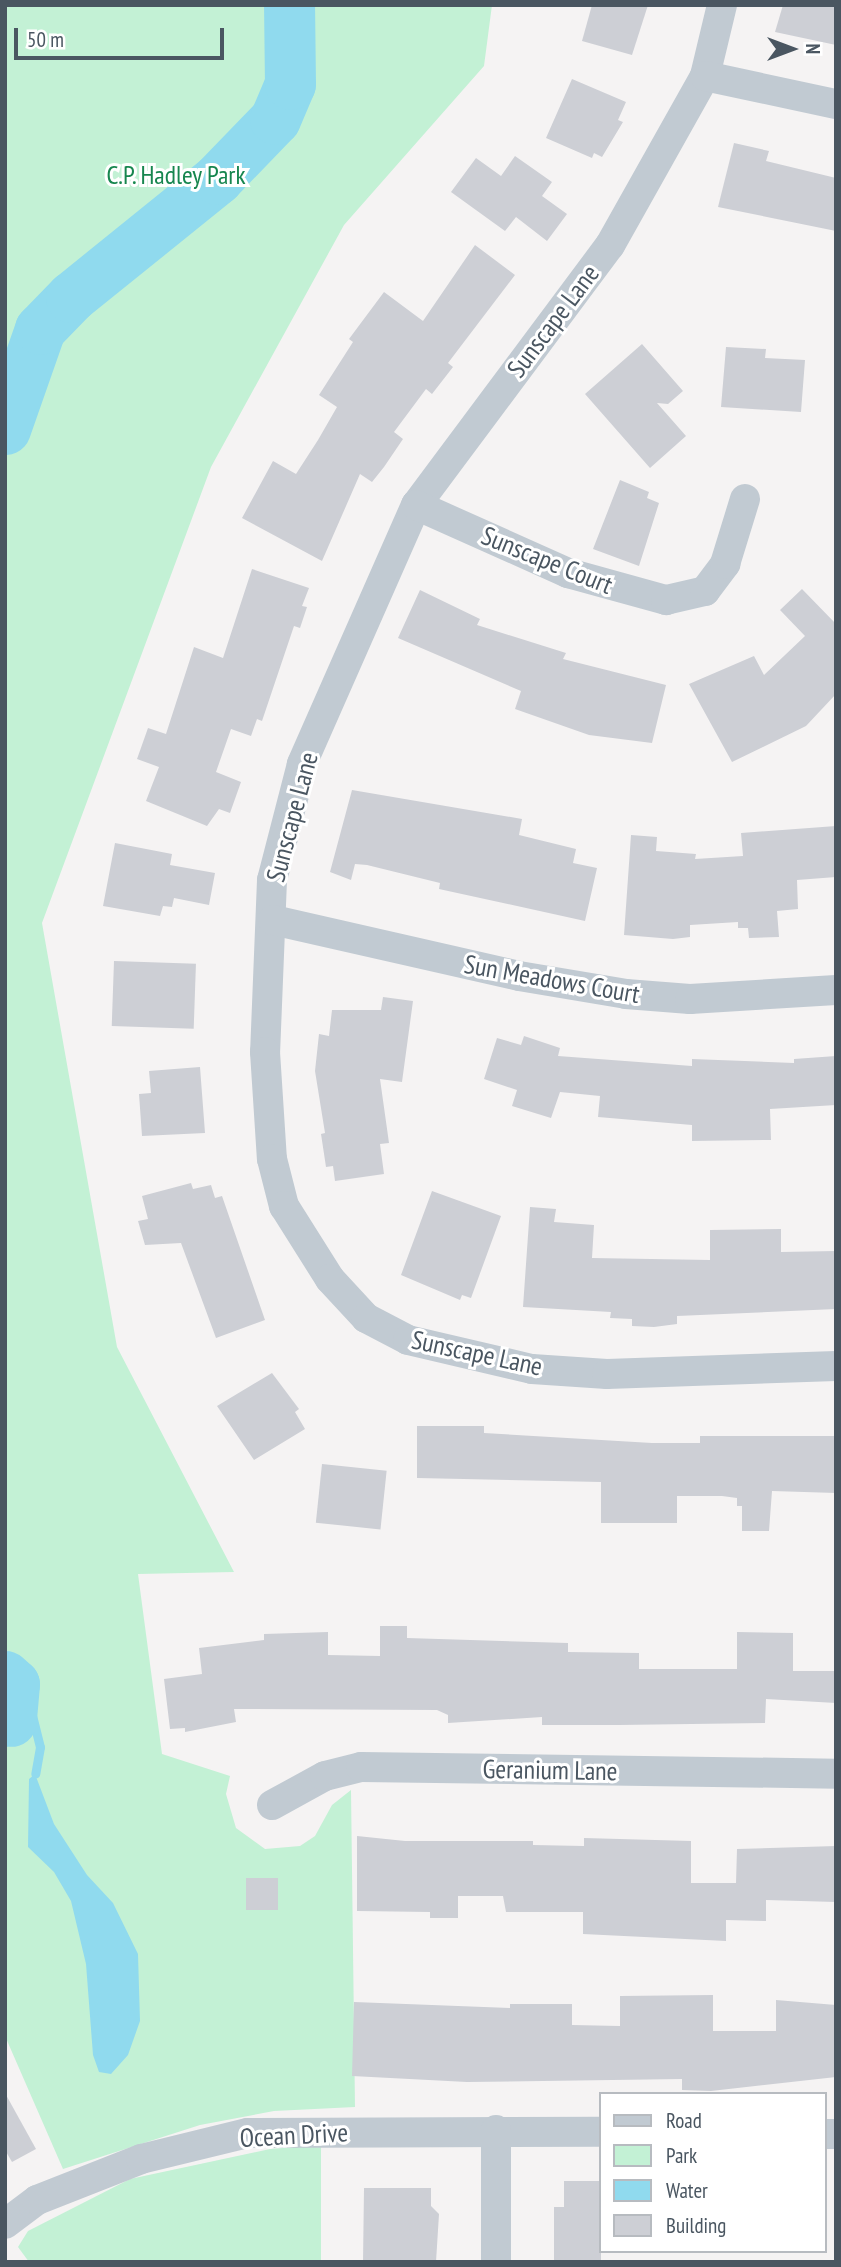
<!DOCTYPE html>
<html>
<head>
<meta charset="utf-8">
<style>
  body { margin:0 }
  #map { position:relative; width:841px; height:2267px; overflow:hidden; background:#f5f3f3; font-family:"PT Sans Narrow",sans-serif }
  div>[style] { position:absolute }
  .green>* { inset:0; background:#c3f1d5 }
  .water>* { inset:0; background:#90daee }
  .stream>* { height:9px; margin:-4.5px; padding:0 4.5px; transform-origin:4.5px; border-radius:4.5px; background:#90daee }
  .river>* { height:51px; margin:-25.5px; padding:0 25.5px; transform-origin:25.5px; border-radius:25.5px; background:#90daee }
  .building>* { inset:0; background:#cdcfd5; transform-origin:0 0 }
  .street>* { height:30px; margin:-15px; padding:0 15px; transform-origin:15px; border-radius:15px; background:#c1cad2 }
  span { translate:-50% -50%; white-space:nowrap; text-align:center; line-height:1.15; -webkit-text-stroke:6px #fff; paint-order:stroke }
  .park-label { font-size:26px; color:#17864f }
  .street-label { font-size:26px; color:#4a5661 }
  .frame { position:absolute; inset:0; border:7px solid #4a5661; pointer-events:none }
  .legend { position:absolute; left:599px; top:2092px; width:228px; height:161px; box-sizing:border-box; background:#fff; border:2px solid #b7bbc0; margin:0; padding:9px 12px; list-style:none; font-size:21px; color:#4a5661 }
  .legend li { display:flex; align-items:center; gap:14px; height:35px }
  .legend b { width:35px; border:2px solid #b7bbc0 }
  .north { position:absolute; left:757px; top:14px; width:70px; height:70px; -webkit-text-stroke:5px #fff; paint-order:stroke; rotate:90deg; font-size:19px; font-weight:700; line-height:28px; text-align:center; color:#4a5661 }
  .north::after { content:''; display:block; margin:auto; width:24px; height:32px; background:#4a5661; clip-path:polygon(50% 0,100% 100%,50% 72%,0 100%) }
  .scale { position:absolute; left:14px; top:28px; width:210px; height:32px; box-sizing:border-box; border:4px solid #4a5661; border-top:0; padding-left:9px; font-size:21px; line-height:24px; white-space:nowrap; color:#4a5661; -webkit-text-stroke:5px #fff; paint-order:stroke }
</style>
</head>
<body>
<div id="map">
  <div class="green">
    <i style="clip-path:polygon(5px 5px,492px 5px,484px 66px,344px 225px,211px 467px,42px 923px,117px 1347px,234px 1572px,138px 1574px,162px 1754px,230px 1776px,226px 1794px,236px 1828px,265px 1849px,300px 1846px,315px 1836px,332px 1805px,351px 1790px,355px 2107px,274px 2111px,200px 2125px,63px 2169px,5px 2036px)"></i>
    <i style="clip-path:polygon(321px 2145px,321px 2262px,29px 2262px,18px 2247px,28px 2231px,130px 2179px,270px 2149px)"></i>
  </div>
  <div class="water">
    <i style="clip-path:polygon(35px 1774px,54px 1824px,87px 1875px,113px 1903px,138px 1954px,140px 2021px,128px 2055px,111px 2074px,99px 2072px,93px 2055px,86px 1964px,71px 1901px,54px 1872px,28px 1847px,29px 1779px)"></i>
  </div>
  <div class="stream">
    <i style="left:15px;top:1704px;width:20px;rotate:33deg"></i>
    <i style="left:32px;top:1715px;width:33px;rotate:76deg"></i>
    <i style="left:40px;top:1747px;width:27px;rotate:100deg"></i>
    <i style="left:5px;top:1742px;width:22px;rotate:-74deg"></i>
  </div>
  <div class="river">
    <i style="left:5px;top:429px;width:106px;rotate:-70.7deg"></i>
    <i style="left:40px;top:329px;width:45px;rotate:-45.9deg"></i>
    <i style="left:71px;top:297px;width:188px;rotate:-38.9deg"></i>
    <i style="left:217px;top:179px;width:83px;rotate:-46deg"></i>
    <i style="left:275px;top:119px;width:38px;rotate:-67deg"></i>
    <i style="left:290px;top:84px;width:79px;rotate:-90.7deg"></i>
    <i style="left:5px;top:1676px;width:12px;rotate:42deg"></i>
    <i style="left:14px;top:1684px;width:37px;rotate:95deg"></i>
  </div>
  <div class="building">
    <i style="clip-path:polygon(592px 5px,648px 5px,632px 55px,582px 41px)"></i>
    <i style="clip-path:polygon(783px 5px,836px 5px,836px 45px,775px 32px)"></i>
    <i style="clip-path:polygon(572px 79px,626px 102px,618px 120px,623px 122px,602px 157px,594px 153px,592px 158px,546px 138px)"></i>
    <i style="clip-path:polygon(734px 143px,769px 151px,766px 161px,836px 178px,836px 231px,718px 207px)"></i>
    <i style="clip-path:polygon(515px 156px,552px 182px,542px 196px,567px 214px,547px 241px,516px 217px,505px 231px,451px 192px,476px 158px,501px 176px)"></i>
    <i style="clip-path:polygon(475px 245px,515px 275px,448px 363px,453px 367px,432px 394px,426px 389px,394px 432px,403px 439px,384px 467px,372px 482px,360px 474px,322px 561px,242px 518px,273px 461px,296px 474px,318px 440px,337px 407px,319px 395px,353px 342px,349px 339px,384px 292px,423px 321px)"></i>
    <i style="clip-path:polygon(642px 344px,683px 391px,668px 404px,657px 403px,686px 436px,650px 468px,585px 394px)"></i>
    <i style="clip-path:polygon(726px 347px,766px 349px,765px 358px,805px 360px,801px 412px,721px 407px)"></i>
    <i style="clip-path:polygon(620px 480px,649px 492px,647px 498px,659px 503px,639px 566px,593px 549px)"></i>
    <i style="clip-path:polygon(252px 569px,309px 588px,302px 606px,307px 607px,300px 628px,294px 626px,262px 721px,257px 719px,251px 736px,231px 729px,216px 772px,241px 782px,230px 813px,219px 809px,207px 826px,146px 801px,159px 767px,137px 759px,148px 728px,166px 734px,194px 647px,223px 658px)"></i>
    <i style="clip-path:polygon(802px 589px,836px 624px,836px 694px,806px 726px,732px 762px,689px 684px,754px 656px,764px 675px,805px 636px,780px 610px)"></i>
    <i style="clip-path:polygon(420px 590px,480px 619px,477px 625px,566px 653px,563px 659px,666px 685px,652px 743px,589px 735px,515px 709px,521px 691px,398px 638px)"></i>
    <i style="clip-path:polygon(352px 790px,522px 819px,519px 835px,576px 849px,573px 863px,597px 868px,585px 921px,439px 889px,440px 883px,367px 865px,355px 864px,351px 880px,330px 872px)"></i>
    <i style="clip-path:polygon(836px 826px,836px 877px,797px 880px,798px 909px,777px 911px,779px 937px,749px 938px,748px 928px,738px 928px,738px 922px,690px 925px,690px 937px,673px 939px,624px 935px,631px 835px,657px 837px,656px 851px,696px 854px,695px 859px,743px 856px,741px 833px)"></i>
    <i style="clip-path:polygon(115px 843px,172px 854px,170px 865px,215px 873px,209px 905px,174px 898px,172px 907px,163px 906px,160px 916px,103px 906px)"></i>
    <i style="left:114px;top:961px;width:82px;height:65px;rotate:2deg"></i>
    <i style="clip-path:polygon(383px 997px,413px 1001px,402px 1082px,380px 1079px,389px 1143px,380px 1144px,384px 1174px,335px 1181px,333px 1166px,326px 1167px,321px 1134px,325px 1133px,315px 1071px,319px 1034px,329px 1036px,332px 1010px,381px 1010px)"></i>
    <i style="clip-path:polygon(524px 1036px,560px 1048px,558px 1056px,692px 1066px,692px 1059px,794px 1063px,794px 1059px,836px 1056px,836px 1105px,770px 1109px,771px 1140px,692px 1141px,692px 1125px,598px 1117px,600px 1096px,560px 1092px,551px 1118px,512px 1106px,517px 1090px,484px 1079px,497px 1038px,521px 1045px)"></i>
    <i style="clip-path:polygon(200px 1067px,205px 1133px,142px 1136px,139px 1094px,151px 1093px,149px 1071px)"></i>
    <i style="clip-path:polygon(191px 1183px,193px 1189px,211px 1185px,215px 1198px,222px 1196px,265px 1320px,216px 1338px,181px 1243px,145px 1245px,138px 1221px,148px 1219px,142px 1196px)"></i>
    <i style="clip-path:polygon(432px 1191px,501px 1216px,471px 1298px,462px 1295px,460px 1300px,401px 1275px)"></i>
    <i style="clip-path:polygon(530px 1207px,556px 1209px,554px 1222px,594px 1225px,592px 1258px,710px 1260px,710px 1230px,781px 1229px,781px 1252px,836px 1251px,836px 1309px,677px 1316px,677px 1324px,654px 1327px,632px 1326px,632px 1319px,610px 1318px,611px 1312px,523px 1307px)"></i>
    <i style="clip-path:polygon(272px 1373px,299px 1409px,295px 1412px,305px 1429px,254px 1460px,217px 1406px)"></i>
    <i style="clip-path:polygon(417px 1426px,484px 1426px,484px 1433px,652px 1443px,700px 1443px,700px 1436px,836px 1436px,836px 1493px,772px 1491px,769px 1531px,742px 1531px,742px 1506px,737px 1506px,737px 1498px,722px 1496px,677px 1496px,677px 1523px,601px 1523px,601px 1482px,417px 1478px)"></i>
    <i style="left:322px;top:1464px;width:65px;height:59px;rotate:6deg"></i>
    <i style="clip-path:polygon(380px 1626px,407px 1626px,407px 1638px,568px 1643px,568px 1652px,639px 1653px,639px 1669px,737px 1669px,737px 1632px,793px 1633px,793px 1671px,836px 1671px,836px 1703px,766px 1699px,765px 1723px,619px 1725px,542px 1725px,542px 1717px,448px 1723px,448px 1715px,437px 1710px,234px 1709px,236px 1722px,185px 1732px,185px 1728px,170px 1729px,164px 1679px,202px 1674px,199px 1648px,264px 1640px,264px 1634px,328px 1632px,328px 1655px,380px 1656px)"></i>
    <i style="clip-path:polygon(357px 1836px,405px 1841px,533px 1841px,533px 1845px,584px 1846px,584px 1838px,691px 1841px,691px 1883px,736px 1883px,737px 1849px,836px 1846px,836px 1902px,766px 1900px,766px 1921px,726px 1920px,726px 1941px,583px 1934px,583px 1912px,506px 1912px,503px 1896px,458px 1896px,458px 1918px,430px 1918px,430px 1912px,357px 1911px)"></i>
    <i style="left:246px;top:1878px;width:32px;height:32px"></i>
    <i style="clip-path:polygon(713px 1995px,713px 2031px,776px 2031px,776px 2000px,836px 2005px,836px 2077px,711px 2091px,682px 2090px,682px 2079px,467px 2082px,352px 2076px,354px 2002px,510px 2008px,510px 2004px,572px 2004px,572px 2025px,620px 2026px,620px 1996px)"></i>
    <i style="clip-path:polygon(5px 2093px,36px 2149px,12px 2162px,5px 2150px)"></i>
    <i style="clip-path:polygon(564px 2181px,601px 2181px,601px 2262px,554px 2262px,554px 2207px,564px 2207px)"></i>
    <i style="clip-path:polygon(364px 2188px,431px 2188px,431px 2206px,439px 2214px,436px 2262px,363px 2262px)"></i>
  </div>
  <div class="street">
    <i style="left:722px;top:5px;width:73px;rotate:103.5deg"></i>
    <i style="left:705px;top:76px;width:194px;rotate:119.3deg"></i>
    <i style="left:610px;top:245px;width:324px;rotate:126.7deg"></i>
    <i style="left:416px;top:505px;width:283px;rotate:113.8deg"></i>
    <i style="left:302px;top:764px;width:120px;rotate:104.5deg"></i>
    <i style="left:272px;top:880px;width:172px;rotate:92.3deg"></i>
    <i style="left:265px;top:1052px;width:107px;rotate:86.3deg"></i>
    <i style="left:272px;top:1159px;width:49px;rotate:75.7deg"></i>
    <i style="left:284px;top:1206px;width:86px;rotate:57.8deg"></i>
    <i style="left:330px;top:1279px;width:53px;rotate:47.3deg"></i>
    <i style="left:366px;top:1318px;width:47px;rotate:27.6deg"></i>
    <i style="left:408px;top:1340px;width:127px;rotate:13.2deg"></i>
    <i style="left:532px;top:1369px;width:75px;rotate:3.8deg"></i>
    <i style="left:607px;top:1374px;width:229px;rotate:-2deg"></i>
    <i style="left:705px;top:76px;width:134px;rotate:12.1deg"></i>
    <i style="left:416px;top:505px;width:167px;rotate:24.1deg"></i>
    <i style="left:568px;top:573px;width:102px;rotate:15.4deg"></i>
    <i style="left:666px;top:600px;width:40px;rotate:-13deg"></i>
    <i style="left:705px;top:591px;width:34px;rotate:-53deg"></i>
    <i style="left:725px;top:564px;width:68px;rotate:-72.9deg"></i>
    <i style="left:273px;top:920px;width:252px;rotate:12.8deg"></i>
    <i style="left:519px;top:976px;width:109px;rotate:9.5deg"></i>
    <i style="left:626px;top:994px;width:64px;rotate:4.5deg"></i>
    <i style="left:690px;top:999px;width:146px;rotate:-3.5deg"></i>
    <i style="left:272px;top:1805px;width:60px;rotate:-28.7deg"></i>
    <i style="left:325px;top:1776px;width:37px;rotate:-14deg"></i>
    <i style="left:361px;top:1767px;width:475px;rotate:0.8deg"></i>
    <i style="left:825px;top:2134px;width:11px"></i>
    <i style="left:5px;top:2224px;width:40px;rotate:-37deg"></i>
    <i style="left:37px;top:2200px;width:112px;rotate:-21.5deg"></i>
    <i style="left:141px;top:2159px;width:110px;rotate:-13.7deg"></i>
    <i style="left:248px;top:2133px;width:353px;rotate:-0.2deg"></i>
    <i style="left:496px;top:2262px;width:132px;rotate:-90deg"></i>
  </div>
  <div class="park-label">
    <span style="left:176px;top:175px">C.P. Hadley Park</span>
  </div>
  <div class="street-label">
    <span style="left:553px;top:321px;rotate:-53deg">Sunscape Lane</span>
    <span style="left:547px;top:560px;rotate:22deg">Sunscape Court</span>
    <span style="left:292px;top:817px;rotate:-75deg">Sunscape Lane</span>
    <span style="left:552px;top:979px;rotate:10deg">Sun Meadows Court</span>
    <span style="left:477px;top:1353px;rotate:12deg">Sunscape Lane</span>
    <span style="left:550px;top:1770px;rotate:1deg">Geranium Lane</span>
    <span style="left:294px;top:2135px;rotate:-3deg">Ocean Drive</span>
  </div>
  <div class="frame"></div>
  <ul class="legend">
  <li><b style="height:9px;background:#c1cad2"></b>Road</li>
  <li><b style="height:19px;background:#c3f1d5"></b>Park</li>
  <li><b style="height:19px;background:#90daee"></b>Water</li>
  <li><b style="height:19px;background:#cdcfd5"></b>Building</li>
  </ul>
  <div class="north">N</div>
  <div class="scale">50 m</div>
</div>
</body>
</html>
